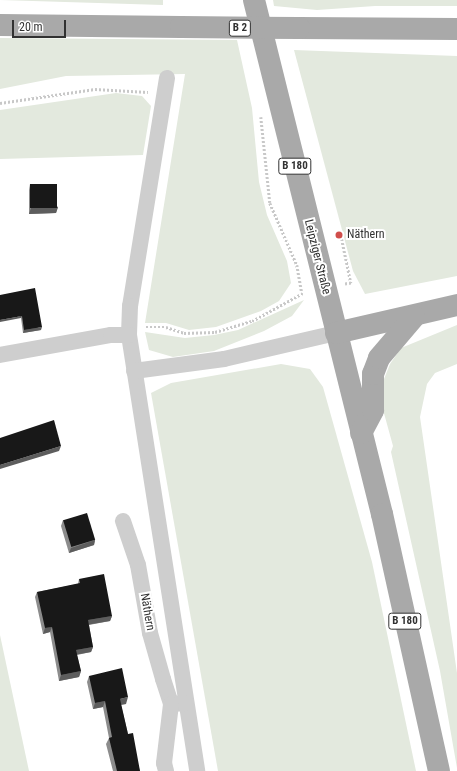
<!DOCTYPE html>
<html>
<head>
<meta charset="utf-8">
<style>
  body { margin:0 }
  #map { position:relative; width:457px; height:771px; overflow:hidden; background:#fff; font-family:"Roboto Condensed",sans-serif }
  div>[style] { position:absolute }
  .green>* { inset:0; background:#e3e9de }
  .path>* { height:2.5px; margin-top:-1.25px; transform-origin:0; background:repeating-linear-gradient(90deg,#c8c8c8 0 2px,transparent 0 4px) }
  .street>* { height:16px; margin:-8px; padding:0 8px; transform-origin:8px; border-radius:8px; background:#cecece }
  .primary>* { height:22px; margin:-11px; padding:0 11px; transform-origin:11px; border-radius:11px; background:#a9a9a9 }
  .primary-bridge>* { height:22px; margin:-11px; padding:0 11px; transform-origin:11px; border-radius:11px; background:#a9a9a9 }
  .wall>* { inset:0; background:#8c8c8c }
  .shaded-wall>* { inset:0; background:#5d5d5d }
  .building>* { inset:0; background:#181818; transform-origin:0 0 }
  .dots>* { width:11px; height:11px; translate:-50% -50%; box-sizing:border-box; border:2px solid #fff; border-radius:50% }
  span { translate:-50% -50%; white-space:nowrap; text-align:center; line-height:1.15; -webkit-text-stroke:4px #fff; paint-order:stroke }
  .shield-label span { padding:1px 3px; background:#fff; border:1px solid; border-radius:3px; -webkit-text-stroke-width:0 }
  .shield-label { font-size:11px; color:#313131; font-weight:700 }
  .poi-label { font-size:12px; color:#313131 }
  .left { translate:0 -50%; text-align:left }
  .street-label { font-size:12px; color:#313131 }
  .scale { position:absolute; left:12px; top:20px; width:54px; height:18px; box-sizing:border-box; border:2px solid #313131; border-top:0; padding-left:5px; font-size:12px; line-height:14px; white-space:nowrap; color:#313131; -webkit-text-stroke:3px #fff; paint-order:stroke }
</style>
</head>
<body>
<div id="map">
  <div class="green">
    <i style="clip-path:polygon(0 0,163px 0,163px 5px)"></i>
    <i style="clip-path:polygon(273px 0,457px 0,457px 6px,375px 6px,317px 10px,274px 6px)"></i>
    <i style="clip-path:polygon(0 38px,237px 40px,252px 108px,259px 182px,267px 215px,287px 261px,291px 283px,279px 301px,261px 311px,216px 327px,189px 330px,166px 323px,145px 323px,185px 74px,66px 76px,0 89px)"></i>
    <i style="clip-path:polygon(294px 50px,457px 56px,457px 276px,365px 294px,353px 271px)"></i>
    <i style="clip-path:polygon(116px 93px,142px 96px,151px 106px,143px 155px,0 159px,0 110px)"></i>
    <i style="clip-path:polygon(304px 300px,292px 316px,264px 331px,214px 351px,173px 357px,149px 350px,145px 332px,185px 338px,214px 335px,238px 330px)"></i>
    <i style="clip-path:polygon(457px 325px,457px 364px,435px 373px,427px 384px,420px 417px,457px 673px,457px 768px,440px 671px,391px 452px,393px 446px,382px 406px,380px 389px,390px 364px,401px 348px)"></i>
    <i style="clip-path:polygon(281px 364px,310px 369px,323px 387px,372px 562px,416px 771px,218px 771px,151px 393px,171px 383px)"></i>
    <i style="clip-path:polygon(0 635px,29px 771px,0 771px)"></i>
  </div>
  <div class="path">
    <i style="left:0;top:103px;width:96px;rotate:-8.4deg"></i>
    <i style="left:95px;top:89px;width:53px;rotate:3.2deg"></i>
    <i style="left:261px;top:117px;width:86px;rotate:84deg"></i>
    <i style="left:270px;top:203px;width:68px;rotate:66.5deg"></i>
    <i style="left:297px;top:265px;width:28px;rotate:80deg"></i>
    <i style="left:341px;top:235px;width:49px;rotate:78.2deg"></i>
    <i style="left:351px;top:283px;width:6px;rotate:171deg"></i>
    <i style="left:146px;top:327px;width:20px"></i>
    <i style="left:166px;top:327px;width:19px;rotate:18deg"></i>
    <i style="left:184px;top:333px;width:31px;rotate:-2deg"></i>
    <i style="left:215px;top:332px;width:39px;rotate:-17deg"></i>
    <i style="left:252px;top:321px;width:58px;rotate:-28.8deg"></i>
  </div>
  <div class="street">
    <i style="left:167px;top:78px;width:231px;rotate:99.2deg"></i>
    <i style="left:130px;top:306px;width:29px;rotate:92deg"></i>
    <i style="left:129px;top:335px;width:441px;rotate:81.1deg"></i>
    <i style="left:0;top:355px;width:113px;rotate:-10.2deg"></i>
    <i style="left:111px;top:335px;width:18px"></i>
    <i style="left:134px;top:371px;width:91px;rotate:-7.6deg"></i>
    <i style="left:224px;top:359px;width:115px;rotate:-13.1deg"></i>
    <i style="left:123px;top:521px;width:46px;rotate:71.2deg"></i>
    <i style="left:138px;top:565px;width:69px;rotate:80deg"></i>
    <i style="left:150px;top:633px;width:48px;rotate:74.2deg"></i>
    <i style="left:163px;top:679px;width:26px;rotate:72deg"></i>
    <i style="left:171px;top:704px;width:15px;rotate:-4deg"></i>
    <i style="left:166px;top:771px;width:8px;rotate:-104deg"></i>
    <i style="left:164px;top:763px;width:59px;rotate:-83.2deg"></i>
  </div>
  <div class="primary">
    <i style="left:254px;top:0;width:530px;rotate:76.02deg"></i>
    <i style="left:382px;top:514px;width:263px;rotate:77.5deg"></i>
    <i style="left:0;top:25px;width:181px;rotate:0.6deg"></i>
    <i style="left:299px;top:28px;width:158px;rotate:0.4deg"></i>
    <i style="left:336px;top:333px;width:124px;rotate:-13deg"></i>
    <i style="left:361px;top:433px;width:26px;rotate:-62deg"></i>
    <i style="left:373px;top:410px;width:36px;rotate:-90deg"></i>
    <i style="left:373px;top:374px;width:17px;rotate:-69deg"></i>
    <i style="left:379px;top:358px;width:54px;rotate:-49.5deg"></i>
  </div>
  <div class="primary-bridge">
    <i style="left:181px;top:27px;width:118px;rotate:0.5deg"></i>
  </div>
  <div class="wall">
    <i style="clip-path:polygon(30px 184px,58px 207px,56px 213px,29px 214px,29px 190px)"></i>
    <i style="clip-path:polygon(0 295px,41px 330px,23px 333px,21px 318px)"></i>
    <i style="clip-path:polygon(63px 520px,95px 540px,94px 545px,69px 553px,61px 526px)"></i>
    <i style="clip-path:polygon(79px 579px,112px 616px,110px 621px,89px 625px,93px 647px,91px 652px,77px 655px,81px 671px,79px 677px,59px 681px,50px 632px,43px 634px,35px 597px,37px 592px,78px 584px)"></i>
    <i style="clip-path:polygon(89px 676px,126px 704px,121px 705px,128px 734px,140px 771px,113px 771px,106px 744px,109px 738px,103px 707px,93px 709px,87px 682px)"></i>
  </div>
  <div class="shaded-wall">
    <i style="clip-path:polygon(58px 207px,56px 213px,29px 214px,31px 208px)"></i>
    <i style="clip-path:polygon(22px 316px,21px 318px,0 322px,0 320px)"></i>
    <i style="clip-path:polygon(42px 327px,41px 330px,23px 333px,24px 330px)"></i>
    <i style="clip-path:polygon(61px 446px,59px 451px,0 469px,0 465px)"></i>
    <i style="clip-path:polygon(95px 540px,94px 545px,69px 553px,71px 548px)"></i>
    <i style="clip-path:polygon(112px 616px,110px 621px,86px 625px,88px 620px)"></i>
    <i style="clip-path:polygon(52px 627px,50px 632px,43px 634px,45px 628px)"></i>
    <i style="clip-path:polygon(93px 647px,91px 652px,74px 655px,76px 650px)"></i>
    <i style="clip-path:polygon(81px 671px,79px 677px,59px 681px,61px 675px)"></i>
    <i style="clip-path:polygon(128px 697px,126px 704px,118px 705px,120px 699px)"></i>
    <i style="clip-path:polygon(105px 701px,103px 707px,93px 709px,95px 703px)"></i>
  </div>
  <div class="building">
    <i style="left:30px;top:184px;width:27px;height:24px"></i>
    <i style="clip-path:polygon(35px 288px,42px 327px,24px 330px,22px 316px,0 320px,0 295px)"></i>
    <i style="clip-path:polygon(54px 420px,61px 446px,0 465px,0 438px)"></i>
    <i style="left:87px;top:513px;width:28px;height:25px;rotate:73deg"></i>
    <i style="clip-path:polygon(104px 574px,112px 616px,88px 620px,93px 647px,76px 650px,81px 671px,61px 675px,52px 627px,45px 628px,37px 592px,80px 583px,79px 579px)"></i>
    <i style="clip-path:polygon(122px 668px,128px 697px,120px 699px,128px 734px,133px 733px,140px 771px,117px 771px,109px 738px,112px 737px,105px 701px,95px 703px,89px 676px)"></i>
  </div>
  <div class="dots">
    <i style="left:339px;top:235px;background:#d04e4b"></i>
  </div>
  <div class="shield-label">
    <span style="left:240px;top:28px">B 2</span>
    <span style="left:295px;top:166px">B 180</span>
    <span style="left:405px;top:621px">B 180</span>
  </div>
  <div class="poi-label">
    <span class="left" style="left:347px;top:235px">Näthern</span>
  </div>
  <div class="street-label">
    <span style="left:317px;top:257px;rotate:76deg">Leipziger Straße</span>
    <span style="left:147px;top:612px;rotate:80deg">Näthern</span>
  </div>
  <div class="scale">20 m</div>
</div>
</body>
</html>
